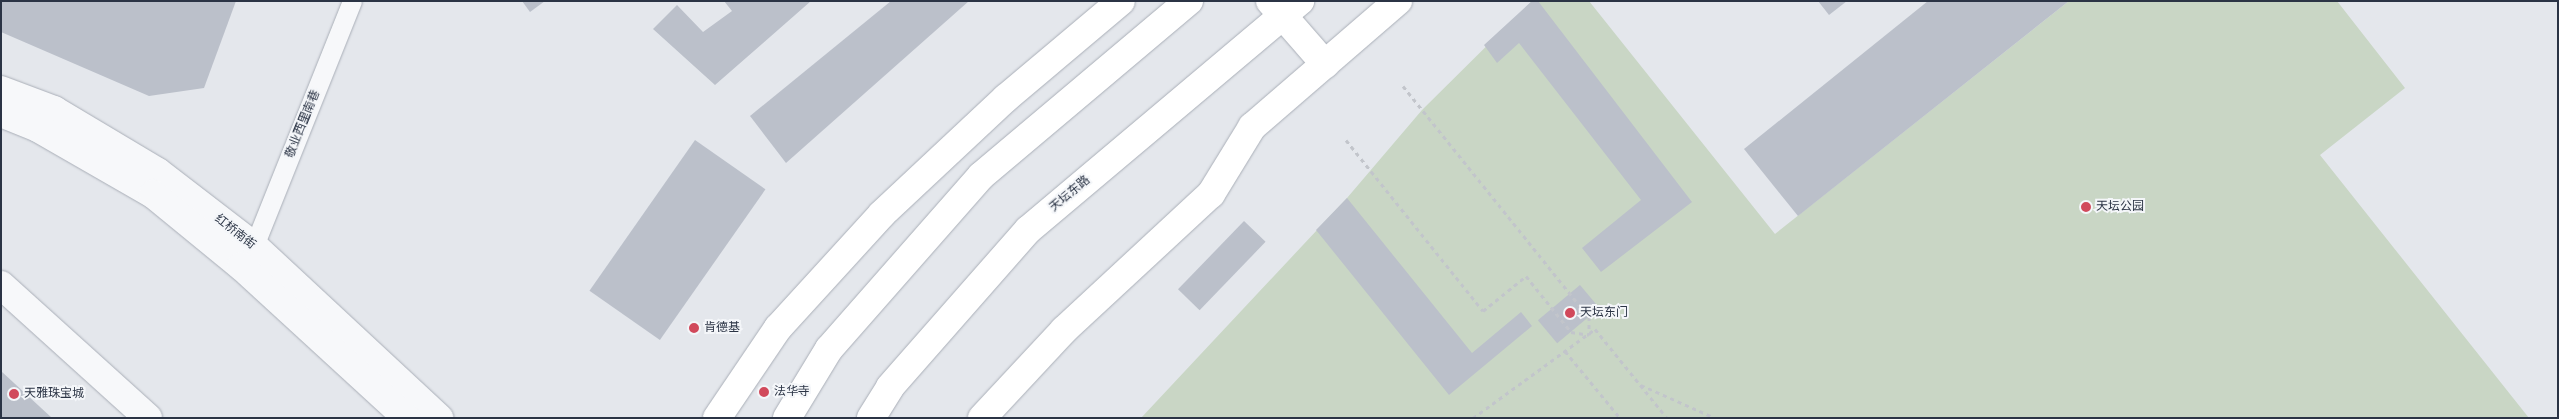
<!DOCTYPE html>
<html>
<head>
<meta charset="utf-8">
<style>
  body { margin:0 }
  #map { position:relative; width:2559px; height:419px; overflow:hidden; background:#e4e7ec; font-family:Figtree,"Noto Sans SC",sans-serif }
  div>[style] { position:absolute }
  .green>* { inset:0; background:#c9d6c5 }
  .building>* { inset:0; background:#bbc0ca; transform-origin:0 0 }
  .path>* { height:3px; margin-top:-1.5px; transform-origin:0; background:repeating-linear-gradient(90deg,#c2c5cb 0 4px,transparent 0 8px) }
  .roads { filter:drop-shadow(0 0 1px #a9aeb7) drop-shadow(0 0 1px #a9aeb7) }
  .lane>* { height:19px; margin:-9.5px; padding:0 9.5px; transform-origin:9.5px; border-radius:9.5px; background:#f7f8fa }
  .street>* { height:28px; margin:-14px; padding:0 14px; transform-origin:14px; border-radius:14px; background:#f7f8fa }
  .secondary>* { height:28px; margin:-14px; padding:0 14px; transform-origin:14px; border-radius:14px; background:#fff }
  .primary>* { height:28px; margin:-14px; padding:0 14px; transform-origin:14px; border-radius:14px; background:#fff }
  .dots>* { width:14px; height:14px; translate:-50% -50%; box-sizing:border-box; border:2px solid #f4f6f9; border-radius:50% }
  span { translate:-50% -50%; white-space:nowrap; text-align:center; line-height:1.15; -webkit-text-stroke:4px #f4f6f9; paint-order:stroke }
  .street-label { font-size:12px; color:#2b3445 }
  .poi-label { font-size:12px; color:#2b3445 }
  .left { translate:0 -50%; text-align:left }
  .frame { position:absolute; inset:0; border:2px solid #2b3445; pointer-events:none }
</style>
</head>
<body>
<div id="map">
  <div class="green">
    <i style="clip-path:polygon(1532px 1px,1589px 1px,1775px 234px,2069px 1px,2337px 1px,2405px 88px,2320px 155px,2529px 418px,1141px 418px,1347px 198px,1422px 110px)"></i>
  </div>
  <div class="building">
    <i style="clip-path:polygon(1px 1px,236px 1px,204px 88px,149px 96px,1px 32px)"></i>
    <i style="clip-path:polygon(522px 1px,545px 1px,530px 12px)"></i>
    <i style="clip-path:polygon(724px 1px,811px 1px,715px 85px,653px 29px,677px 5px,703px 32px,732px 11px)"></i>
    <i style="clip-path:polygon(891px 1px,969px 1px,786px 163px,750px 116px)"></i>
    <i style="clip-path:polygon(1532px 1px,1538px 1px,1692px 202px,1601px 272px,1582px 248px,1641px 200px,1519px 43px,1497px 63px,1484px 45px)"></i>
    <i style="clip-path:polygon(1818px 1px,1847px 1px,1829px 15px)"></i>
    <i style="clip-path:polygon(1928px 1px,2069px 1px,1798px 216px,1744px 149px)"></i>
    <i style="left:695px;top:140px;width:86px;height:184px;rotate:35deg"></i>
    <i style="clip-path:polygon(1347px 198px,1472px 353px,1521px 312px,1532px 326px,1449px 395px,1316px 230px)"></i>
    <i style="left:1244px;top:221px;width:30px;height:95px;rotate:44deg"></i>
    <i style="left:1580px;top:285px;width:30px;height:55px;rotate:50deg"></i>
    <i style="clip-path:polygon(1px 371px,52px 418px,1px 418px)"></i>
  </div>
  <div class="path">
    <i style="left:1403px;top:86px;width:297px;rotate:51.2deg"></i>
    <i style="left:1589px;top:317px;width:18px;rotate:90deg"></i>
    <i style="left:1346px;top:140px;width:219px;rotate:51.3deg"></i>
    <i style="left:1483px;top:311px;width:55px;rotate:-39.1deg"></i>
    <i style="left:1526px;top:276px;width:72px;rotate:51.2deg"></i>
    <i style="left:1571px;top:332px;width:18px;rotate:9deg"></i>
    <i style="left:1565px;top:351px;width:87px;rotate:50.6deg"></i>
    <i style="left:1641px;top:385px;width:81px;rotate:24deg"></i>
    <i style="left:1473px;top:418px;width:151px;rotate:-36.1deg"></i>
    <i style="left:1595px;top:329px;width:114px;rotate:51deg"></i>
  </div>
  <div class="roads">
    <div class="lane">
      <i style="left:254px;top:246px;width:264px;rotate:-68.2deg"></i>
    </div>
    <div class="street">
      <i style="left:1px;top:90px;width:57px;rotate:20.7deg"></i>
      <i style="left:54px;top:110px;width:121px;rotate:30.8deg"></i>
      <i style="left:158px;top:172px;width:121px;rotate:37.6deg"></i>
      <i style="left:254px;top:246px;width:253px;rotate:42.9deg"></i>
      <i style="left:1px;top:113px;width:40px;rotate:22deg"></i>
      <i style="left:38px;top:128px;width:133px;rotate:29.9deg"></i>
      <i style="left:153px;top:194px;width:114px;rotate:39.3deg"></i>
      <i style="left:241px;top:266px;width:225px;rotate:42.5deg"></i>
      <i style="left:1px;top:285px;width:198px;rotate:42.1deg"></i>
    </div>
    <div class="secondary">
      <i style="left:1270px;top:1px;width:84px;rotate:48.9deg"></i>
      <i style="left:717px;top:418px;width:109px;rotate:-55.9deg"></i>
      <i style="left:778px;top:328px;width:154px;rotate:-47.6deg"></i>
      <i style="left:882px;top:214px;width:170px;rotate:-43.1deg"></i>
      <i style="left:1006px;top:98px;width:150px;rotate:-40.1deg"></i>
      <i style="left:982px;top:418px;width:120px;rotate:-47deg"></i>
      <i style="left:1064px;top:330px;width:200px;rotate:-42.8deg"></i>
      <i style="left:1211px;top:194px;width:79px;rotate:-58.5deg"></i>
      <i style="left:1252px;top:127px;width:193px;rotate:-40.8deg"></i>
    </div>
    <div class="primary">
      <i style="left:787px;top:418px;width:81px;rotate:-58.7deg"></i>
      <i style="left:829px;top:349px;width:230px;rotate:-48.7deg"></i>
      <i style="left:981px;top:176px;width:272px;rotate:-40.1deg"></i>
      <i style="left:871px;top:418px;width:36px;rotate:-58deg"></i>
      <i style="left:890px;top:387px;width:209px;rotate:-48.7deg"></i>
      <i style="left:1028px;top:230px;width:356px;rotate:-40.1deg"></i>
    </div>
  </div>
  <div class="dots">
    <i style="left:2086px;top:207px;background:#d1495b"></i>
    <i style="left:1570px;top:313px;background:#d1495b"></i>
    <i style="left:694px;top:328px;background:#d1495b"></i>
    <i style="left:764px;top:392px;background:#d1495b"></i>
    <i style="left:14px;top:394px;background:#d1495b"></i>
  </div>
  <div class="street-label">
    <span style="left:303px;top:124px;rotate:-68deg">敬业西里南巷</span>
    <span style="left:1070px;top:194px;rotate:-40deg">天坛东路</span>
    <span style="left:235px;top:232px;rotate:38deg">红桥南街</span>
  </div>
  <div class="poi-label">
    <span class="left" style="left:2096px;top:207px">天坛公园</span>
    <span class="left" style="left:1580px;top:313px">天坛东门</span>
    <span class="left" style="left:704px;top:328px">肯德基</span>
    <span class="left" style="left:774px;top:392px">法华寺</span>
    <span class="left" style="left:24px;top:394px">天雅珠宝城</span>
  </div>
  <div class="frame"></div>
</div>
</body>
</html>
